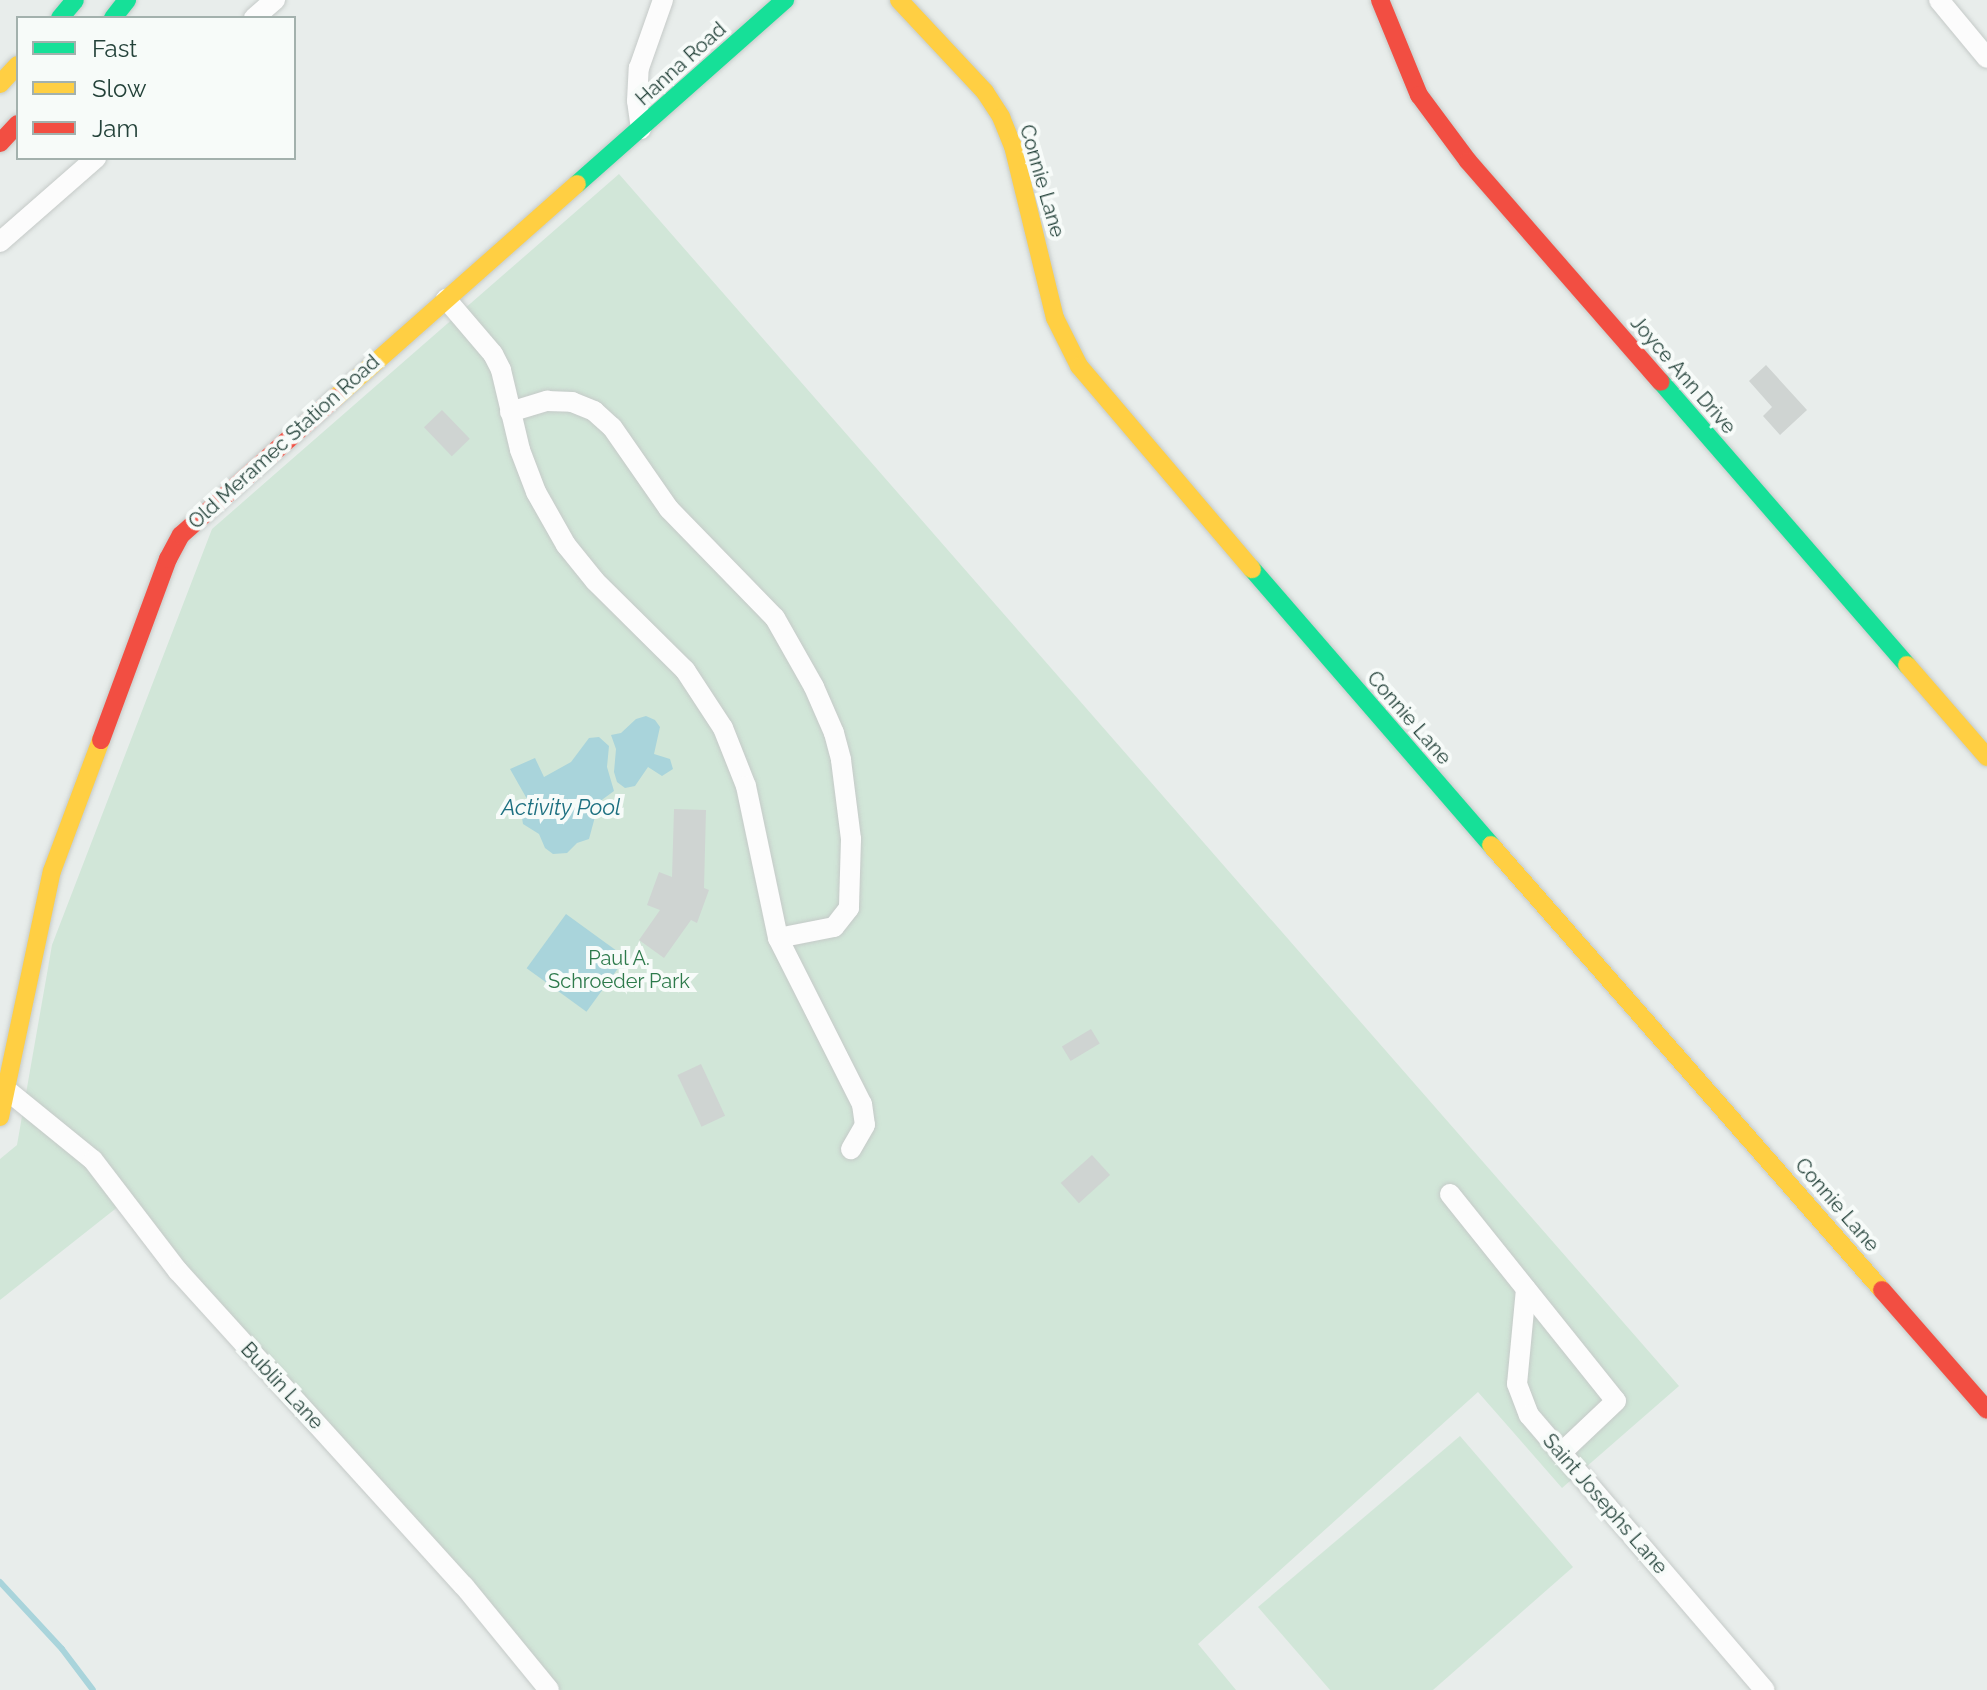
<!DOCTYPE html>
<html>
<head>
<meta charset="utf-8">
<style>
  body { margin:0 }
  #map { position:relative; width:1987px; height:1690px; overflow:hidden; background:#e8edeb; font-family:Raleway,sans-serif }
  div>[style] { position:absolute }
  .green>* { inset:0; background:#d1e6d8 }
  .water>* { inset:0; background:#a9d4db; transform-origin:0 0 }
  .stream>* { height:6px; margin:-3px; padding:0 3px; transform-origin:3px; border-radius:3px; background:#a9d4db }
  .building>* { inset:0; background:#cfd4d2; transform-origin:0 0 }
  .roads { filter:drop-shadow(0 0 2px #c5cac8) drop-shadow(0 0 2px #c5cac8) }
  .street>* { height:20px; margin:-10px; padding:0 10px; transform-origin:10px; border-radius:10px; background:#fcfcfc }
  .fast>* { height:18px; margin:-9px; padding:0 9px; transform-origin:9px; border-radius:9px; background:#16e098 }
  .slow>* { height:18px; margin:-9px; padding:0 9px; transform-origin:9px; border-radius:9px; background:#ffcf43 }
  .jam>* { height:18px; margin:-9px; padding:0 9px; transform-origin:9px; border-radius:9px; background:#f24e42 }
  span { translate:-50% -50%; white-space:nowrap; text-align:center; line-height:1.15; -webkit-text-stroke:8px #f7fbf9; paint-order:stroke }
  .street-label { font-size:20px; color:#24423a }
  .park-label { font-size:20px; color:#2d7a4b }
  .water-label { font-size:22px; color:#1c6f80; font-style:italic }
  .legend { position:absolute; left:16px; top:16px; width:280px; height:144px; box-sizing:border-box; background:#f7fbf9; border:2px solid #a3b1ad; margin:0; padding:10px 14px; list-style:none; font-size:24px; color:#24423a }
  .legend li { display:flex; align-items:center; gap:16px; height:40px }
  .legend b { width:40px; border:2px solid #a3b1ad }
</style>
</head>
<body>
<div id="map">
  <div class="green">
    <i style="clip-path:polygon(619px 174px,1679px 1386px,1562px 1488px,1478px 1392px,1198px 1644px,1236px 1690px,560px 1690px,124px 1202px,0 1300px,0 1159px,17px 1145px,52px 945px,212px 529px)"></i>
    <i style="clip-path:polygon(1460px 1436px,1573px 1567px,1433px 1690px,1330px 1690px,1258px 1607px)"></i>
  </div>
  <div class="water">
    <i style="clip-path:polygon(646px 716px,655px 720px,660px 727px,654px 754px,670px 759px,673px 769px,662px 776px,648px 767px,635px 786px,625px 788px,617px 782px,614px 772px,616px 749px,611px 735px,621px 733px,636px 719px)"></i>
    <i style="clip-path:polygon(599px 737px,609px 746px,607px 767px,614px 791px,599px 802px,589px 839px,577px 843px,567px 853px,553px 854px,545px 848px,539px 834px,523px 824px,521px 812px,527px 799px,510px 769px,535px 758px,544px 777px,571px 762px,589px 738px)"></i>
    <i style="left:566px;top:914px;width:74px;height:67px;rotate:36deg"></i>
  </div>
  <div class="stream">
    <i style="left:0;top:1582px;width:91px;rotate:47.2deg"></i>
    <i style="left:62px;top:1649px;width:51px;rotate:52.9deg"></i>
  </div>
  <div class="building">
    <i style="clip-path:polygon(1766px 365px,1807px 410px,1780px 435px,1763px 416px,1772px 407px,1749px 381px)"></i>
    <i style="left:442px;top:410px;width:40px;height:25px;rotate:46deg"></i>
    <i style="clip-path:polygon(674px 809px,706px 810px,704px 888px,709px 890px,697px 923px,691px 920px,664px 958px,639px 940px,660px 910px,647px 905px,659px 872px,672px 877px)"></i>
    <i style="left:1091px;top:1029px;width:17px;height:34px;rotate:59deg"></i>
    <i style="left:701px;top:1064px;width:57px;height:26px;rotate:65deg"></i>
    <i style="left:1092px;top:1155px;width:27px;height:42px;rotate:48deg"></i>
  </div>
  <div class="roads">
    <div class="street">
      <i style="left:1939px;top:0;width:75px;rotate:50.4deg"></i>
      <i style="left:254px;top:18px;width:28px;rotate:-41deg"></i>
      <i style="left:641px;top:129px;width:28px;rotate:-98deg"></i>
      <i style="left:637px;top:101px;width:33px;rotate:-87deg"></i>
      <i style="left:639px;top:68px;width:72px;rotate:-70.6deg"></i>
      <i style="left:0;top:242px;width:128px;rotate:-41.2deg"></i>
      <i style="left:446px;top:299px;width:72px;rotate:49.5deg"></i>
      <i style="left:493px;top:354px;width:18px;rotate:63deg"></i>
      <i style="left:501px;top:370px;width:82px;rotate:76.6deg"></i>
      <i style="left:520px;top:450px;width:45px;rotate:69.1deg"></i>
      <i style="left:536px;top:492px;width:61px;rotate:60.5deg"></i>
      <i style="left:566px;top:545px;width:46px;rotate:51.1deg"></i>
      <i style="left:595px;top:581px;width:127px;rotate:44.7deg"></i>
      <i style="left:685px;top:670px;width:69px;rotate:56.8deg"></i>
      <i style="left:723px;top:728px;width:62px;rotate:68.4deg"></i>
      <i style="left:746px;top:786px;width:155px;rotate:78.1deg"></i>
      <i style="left:778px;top:938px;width:186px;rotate:63.2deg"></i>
      <i style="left:862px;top:1104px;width:21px;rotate:82deg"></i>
      <i style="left:865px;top:1125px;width:28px;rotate:120deg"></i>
      <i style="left:510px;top:412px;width:39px;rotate:-17deg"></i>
      <i style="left:547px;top:401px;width:25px;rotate:2deg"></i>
      <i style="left:572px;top:402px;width:24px;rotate:22deg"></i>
      <i style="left:594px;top:411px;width:24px;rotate:42deg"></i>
      <i style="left:612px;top:427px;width:100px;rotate:55.2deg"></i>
      <i style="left:669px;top:509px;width:152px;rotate:45.8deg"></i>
      <i style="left:775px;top:618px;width:79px;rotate:60.5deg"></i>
      <i style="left:814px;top:687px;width:50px;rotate:66.5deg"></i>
      <i style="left:834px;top:733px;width:28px;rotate:75deg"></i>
      <i style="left:841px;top:760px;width:80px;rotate:82.8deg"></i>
      <i style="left:851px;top:839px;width:69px;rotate:91.7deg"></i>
      <i style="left:849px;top:908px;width:24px;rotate:128deg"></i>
      <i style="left:834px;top:927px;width:57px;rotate:168.9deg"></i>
      <i style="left:8px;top:1091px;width:109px;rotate:39.1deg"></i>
      <i style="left:93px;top:1160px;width:140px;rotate:52.6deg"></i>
      <i style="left:178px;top:1271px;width:425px;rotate:47.8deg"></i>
      <i style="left:464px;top:1586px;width:134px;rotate:50.7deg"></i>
      <i style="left:1450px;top:1194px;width:265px;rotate:51.3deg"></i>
      <i style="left:1616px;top:1401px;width:76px;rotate:136.6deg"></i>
      <i style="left:1526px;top:1289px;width:95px;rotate:95.4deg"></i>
      <i style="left:1517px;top:1384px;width:33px;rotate:69deg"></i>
      <i style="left:1529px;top:1415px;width:362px;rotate:49.4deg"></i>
    </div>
    <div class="fast">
      <i style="left:60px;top:18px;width:23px;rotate:-50deg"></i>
      <i style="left:113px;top:18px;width:23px;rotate:-52deg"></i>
      <i style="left:577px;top:184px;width:278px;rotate:-41.5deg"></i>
      <i style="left:1661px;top:382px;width:375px;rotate:49deg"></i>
      <i style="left:1252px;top:569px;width:365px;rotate:49.1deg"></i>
    </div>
    <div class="slow">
      <i style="left:899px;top:0;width:126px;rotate:46.9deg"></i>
      <i style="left:985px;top:92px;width:30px;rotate:57deg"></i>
      <i style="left:1001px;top:117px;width:31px;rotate:68deg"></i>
      <i style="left:1013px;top:146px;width:177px;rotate:76.3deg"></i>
      <i style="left:1055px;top:318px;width:54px;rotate:63.4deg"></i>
      <i style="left:1079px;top:366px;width:267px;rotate:49.6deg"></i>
      <i style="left:0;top:84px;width:26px;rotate:-47deg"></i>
      <i style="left:335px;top:398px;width:323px;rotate:-41.5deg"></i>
      <i style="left:1907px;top:665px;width:122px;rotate:49deg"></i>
      <i style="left:1491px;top:845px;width:592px;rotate:48.7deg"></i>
      <i style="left:0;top:1117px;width:251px;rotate:-78.1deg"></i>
      <i style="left:52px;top:871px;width:140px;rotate:-69.5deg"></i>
    </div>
    <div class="jam">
      <i style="left:1380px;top:0;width:103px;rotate:67.7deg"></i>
      <i style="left:1419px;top:95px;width:82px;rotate:53.4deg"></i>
      <i style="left:1468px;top:161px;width:293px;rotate:48.9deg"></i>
      <i style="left:0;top:143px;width:26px;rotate:-47deg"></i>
      <i style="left:101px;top:740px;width:193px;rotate:-69.7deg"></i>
      <i style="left:168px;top:559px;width:27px;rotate:-62deg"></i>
      <i style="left:181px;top:535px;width:206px;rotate:-41.7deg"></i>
      <i style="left:1882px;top:1290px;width:159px;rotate:48.8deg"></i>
    </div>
  </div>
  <div class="street-label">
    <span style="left:681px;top:64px;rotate:-42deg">Hanna Road</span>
    <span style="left:1042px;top:181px;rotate:74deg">Connie Lane</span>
    <span style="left:1683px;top:375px;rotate:49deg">Joyce Ann Drive</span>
    <span style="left:284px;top:442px;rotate:-42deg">Old Meramec Station Road</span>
    <span style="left:1409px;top:718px;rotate:49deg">Connie Lane</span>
    <span style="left:1837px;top:1205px;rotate:49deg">Connie Lane</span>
    <span style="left:282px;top:1386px;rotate:47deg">Bublin Lane</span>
    <span style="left:1605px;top:1504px;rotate:49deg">Saint Josephs Lane</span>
  </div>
  <div class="park-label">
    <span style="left:619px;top:970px">Paul A.<br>Schroeder Park</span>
  </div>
  <div class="water-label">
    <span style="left:561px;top:808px">Activity Pool</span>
  </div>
  <ul class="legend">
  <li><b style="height:10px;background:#16e098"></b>Fast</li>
  <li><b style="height:10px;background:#ffcf43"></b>Slow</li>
  <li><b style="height:10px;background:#f24e42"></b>Jam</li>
  </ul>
</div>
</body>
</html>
